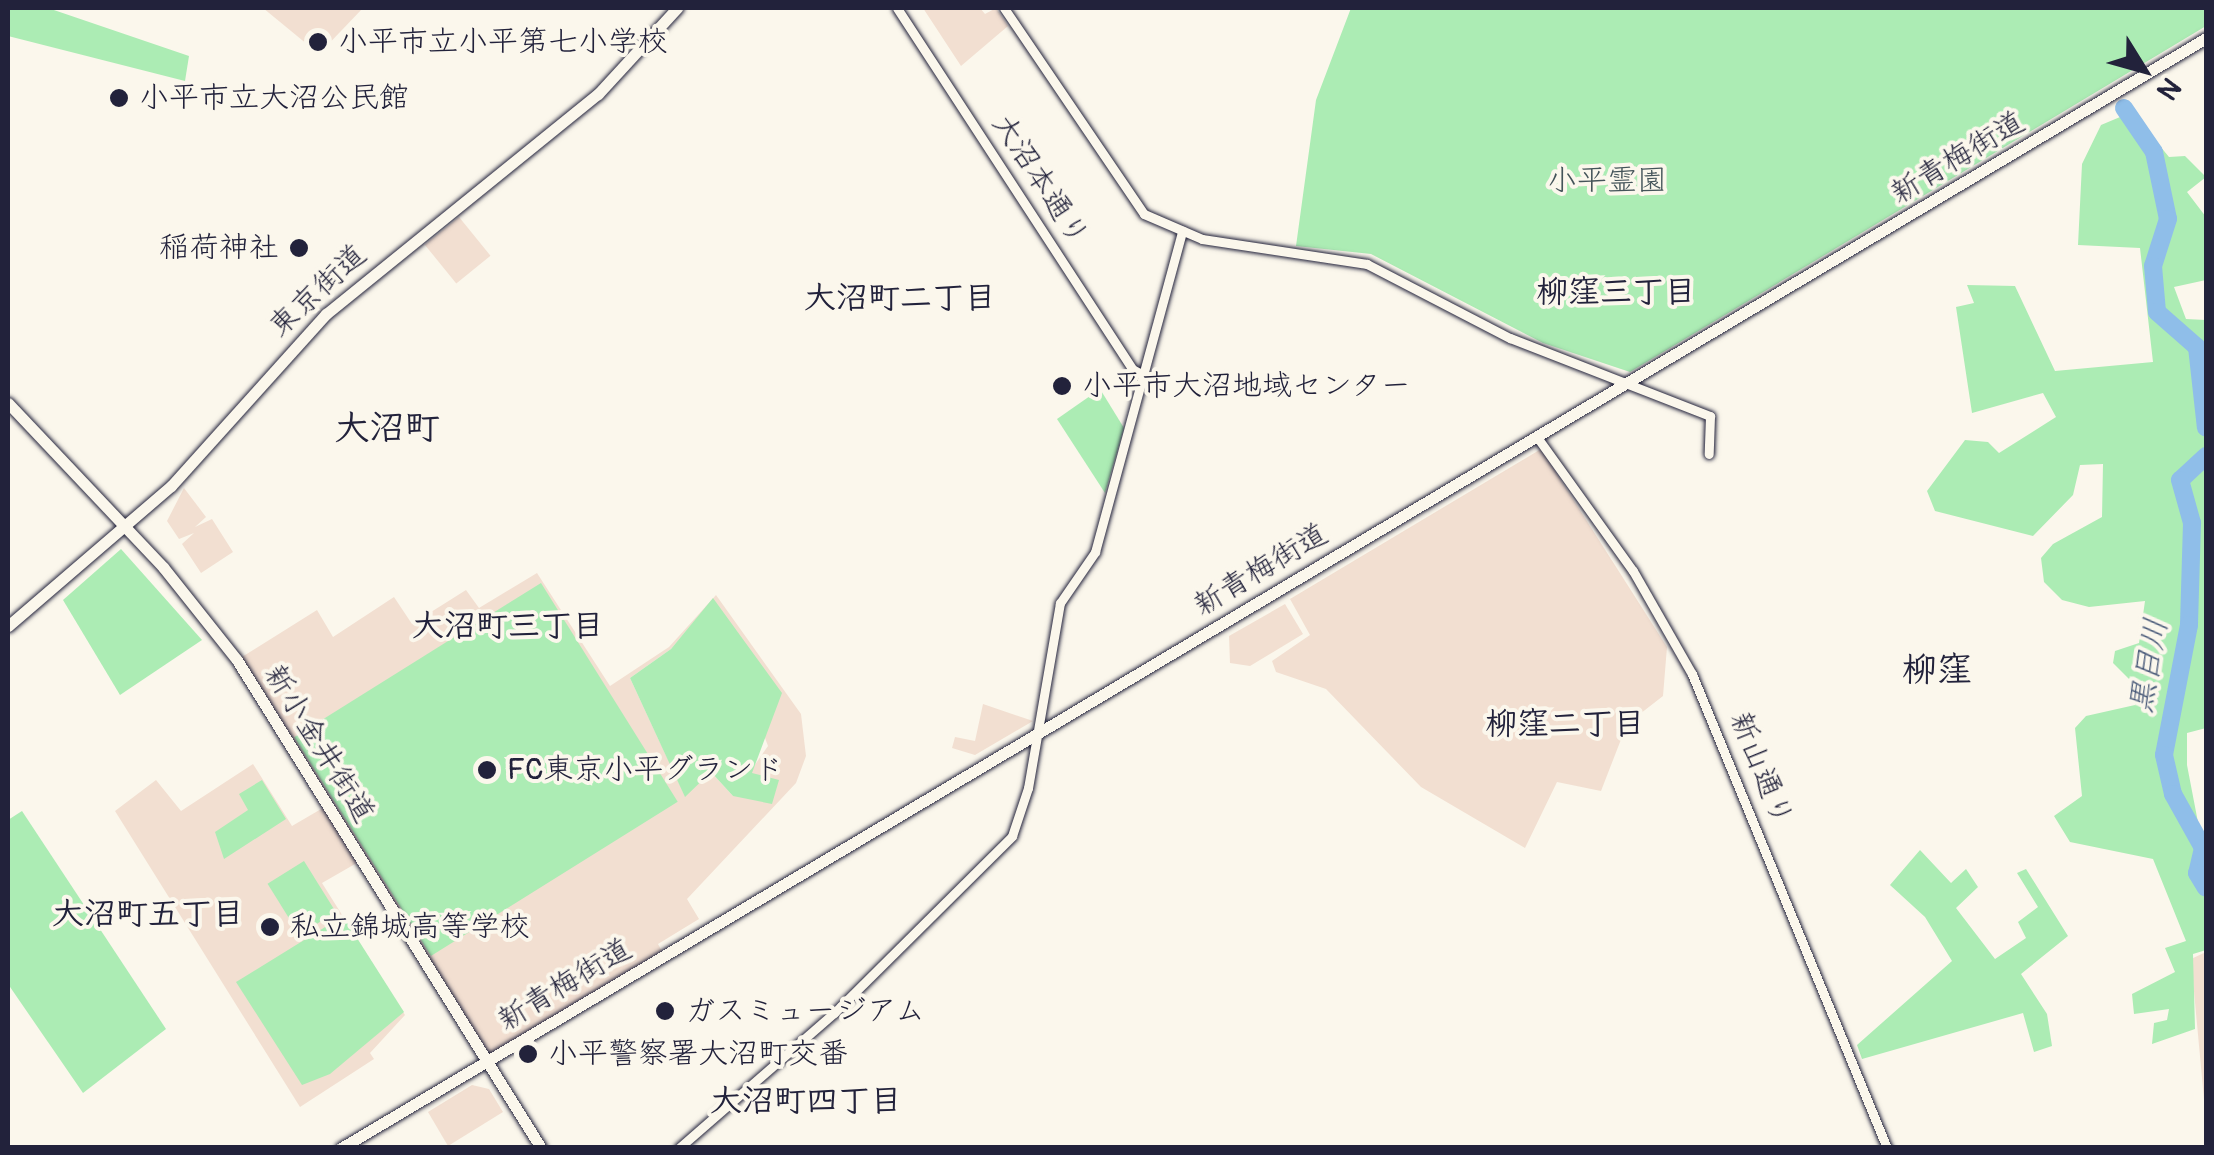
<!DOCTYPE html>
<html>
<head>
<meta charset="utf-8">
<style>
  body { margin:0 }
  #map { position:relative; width:2214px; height:1155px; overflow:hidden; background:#fbf7ec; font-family:Pangolin,"Klee One",sans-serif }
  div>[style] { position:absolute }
  .built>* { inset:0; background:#f2dfd1; transform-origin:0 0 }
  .green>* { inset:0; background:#acecb4; transform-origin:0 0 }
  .river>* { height:18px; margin:-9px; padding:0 9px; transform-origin:9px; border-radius:9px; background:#8fbee9 }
  .roads { filter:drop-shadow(0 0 2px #22223b) drop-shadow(0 0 2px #22223b) }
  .minor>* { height:9px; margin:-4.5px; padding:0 4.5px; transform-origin:4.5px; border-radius:4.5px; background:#fbf7ec }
  .major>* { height:11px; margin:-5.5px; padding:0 5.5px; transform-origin:5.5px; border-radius:5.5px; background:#fbf7ec }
  .dots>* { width:28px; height:28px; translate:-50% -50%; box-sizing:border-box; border:5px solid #fbf7ec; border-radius:50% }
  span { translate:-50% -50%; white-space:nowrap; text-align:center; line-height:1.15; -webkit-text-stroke:8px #fbf7ec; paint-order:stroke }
  .poi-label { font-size:30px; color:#22223b }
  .left { translate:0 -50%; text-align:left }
  .right { translate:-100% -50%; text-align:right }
  .street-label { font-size:30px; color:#22223b }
  .park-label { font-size:30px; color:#445459 }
  .neighbourhood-label { font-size:32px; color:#22223b; font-weight:700 }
  .water-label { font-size:32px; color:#485978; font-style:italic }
  .quarter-label { font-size:35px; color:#22223b; font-weight:700 }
  .frame { position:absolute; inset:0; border:10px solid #22223b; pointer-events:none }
  .north { position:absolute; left:2094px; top:20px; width:100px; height:100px; -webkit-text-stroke:8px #fbf7ec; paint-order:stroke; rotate:127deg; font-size:28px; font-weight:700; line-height:40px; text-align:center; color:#22223b }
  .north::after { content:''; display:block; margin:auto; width:35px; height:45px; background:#22223b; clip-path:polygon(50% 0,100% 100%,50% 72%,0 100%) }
</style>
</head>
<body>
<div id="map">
  <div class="built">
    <i style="clip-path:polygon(263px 8px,363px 8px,319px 54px)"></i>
    <i style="clip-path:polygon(923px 8px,980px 8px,985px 14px,996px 8px,1008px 26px,961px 66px)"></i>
    <i style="left:459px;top:217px;width:50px;height:44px;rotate:51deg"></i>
    <i style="clip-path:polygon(1541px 449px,1667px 647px,1663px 696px,1627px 724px,1601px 791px,1557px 782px,1525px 848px,1421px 787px,1326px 689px,1276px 672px,1272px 661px,1310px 635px,1290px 599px)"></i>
    <i style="clip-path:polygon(184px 488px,206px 517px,195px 527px,212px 519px,233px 552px,201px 573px,182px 544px,194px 533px,179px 539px,167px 521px)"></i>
    <i style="clip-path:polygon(evenodd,537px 573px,610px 686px,669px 647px,716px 595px,801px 714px,806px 756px,796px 783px,687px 899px,699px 919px,658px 944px,664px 955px,487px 1061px,362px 860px,322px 883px,405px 1015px,370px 1053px,374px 1059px,300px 1107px,115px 811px,156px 780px,181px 811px,253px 764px,292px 826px,328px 805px,237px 660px,317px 610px,333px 637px,394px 597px,412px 624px,466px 590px,479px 608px,537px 573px,713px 599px,768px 746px,733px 796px,711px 772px,685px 796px,630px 678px,671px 649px,713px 599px)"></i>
    <i style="clip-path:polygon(1285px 604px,1303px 634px,1250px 666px,1230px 663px,1229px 636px)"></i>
    <i style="clip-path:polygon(983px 704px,1033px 721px,975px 755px,952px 748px,955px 737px,975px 741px)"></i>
    <i style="clip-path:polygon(2206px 952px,2206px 1121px,2191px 959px)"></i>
    <i style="clip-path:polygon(472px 1085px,489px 1089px,503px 1112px,448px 1146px,428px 1112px)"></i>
  </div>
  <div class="green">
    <i style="clip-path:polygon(8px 8px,48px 8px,189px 56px,185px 81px,8px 36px)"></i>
    <i style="clip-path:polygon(1351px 8px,2206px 8px,2206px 26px,1630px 372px,1543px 343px,1371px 254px,1296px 246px,1316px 100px)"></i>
    <i style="clip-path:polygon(2132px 112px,2169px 157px,2185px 156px,2206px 177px,2187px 192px,2206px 217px,2206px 280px,2174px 287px,2186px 319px,2206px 320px,2206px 728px,2187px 733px,2187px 765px,2206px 864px,2206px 950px,2193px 954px,2195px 1029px,2152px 1044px,2154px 1023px,2167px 1020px,2169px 1009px,2134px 1014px,2132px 994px,2175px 972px,2165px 948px,2186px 941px,2153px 859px,2070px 842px,2054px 816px,2082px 796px,2075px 728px,2086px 716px,2135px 705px,2135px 685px,2113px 663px,2115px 651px,2139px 643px,2145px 601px,2089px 607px,2062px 600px,2044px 582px,2041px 558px,2053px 544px,2102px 517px,2103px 464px,2080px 465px,2073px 495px,2033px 536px,1935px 511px,1927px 491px,1965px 440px,1988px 442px,1999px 453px,2056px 417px,2043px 393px,1972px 413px,1956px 307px,1974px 303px,1967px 285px,2015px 286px,2055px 371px,2153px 362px,2140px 248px,2078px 245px,2082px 164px,2101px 125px)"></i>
    <i style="clip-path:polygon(1100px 389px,1124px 428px,1105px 493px,1057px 419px)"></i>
    <i style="clip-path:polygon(121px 549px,202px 640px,120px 695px,63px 600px)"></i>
    <i style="left:541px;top:583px;width:258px;height:291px;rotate:58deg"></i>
    <i style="clip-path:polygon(713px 598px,782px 693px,752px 773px,779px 780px,772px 804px,733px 796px,711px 772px,685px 797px,630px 678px,671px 649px)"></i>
    <i style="clip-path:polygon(262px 780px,286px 819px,224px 859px,215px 832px,248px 810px,239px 794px)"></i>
    <i style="clip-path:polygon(22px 811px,166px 1029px,83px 1093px,8px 984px,8px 820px)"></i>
    <i style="clip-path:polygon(1920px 850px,1951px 883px,1966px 869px,1978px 887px,1956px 908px,1995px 959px,2026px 938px,2018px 922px,2038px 907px,2017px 873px,2026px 869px,2068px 936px,2021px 974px,2047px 1014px,2052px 1046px,2034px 1052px,2023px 1013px,1862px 1059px,1857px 1045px,1952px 961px,1925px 917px,1890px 885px)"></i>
    <i style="left:304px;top:861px;width:60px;height:43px;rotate:58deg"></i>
    <i style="clip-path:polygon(343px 916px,404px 1012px,330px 1074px,302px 1085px,236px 982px)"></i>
  </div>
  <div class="river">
    <i style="left:2124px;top:108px;width:53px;rotate:55.7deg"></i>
    <i style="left:2154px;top:152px;width:68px;rotate:78.2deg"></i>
    <i style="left:2168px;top:219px;width:49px;rotate:107.7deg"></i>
    <i style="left:2153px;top:266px;width:46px;rotate:85deg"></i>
    <i style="left:2157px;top:312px;width:53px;rotate:41.2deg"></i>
    <i style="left:2197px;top:347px;width:81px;rotate:83.7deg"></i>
    <i style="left:2206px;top:456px;width:35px;rotate:137deg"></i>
    <i style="left:2180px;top:480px;width:45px;rotate:74.4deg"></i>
    <i style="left:2192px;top:523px;width:102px;rotate:91.7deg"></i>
    <i style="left:2189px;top:625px;width:132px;rotate:100.9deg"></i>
    <i style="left:2164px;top:755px;width:40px;rotate:77deg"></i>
    <i style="left:2173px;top:794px;width:62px;rotate:60.9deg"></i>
    <i style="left:2203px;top:848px;width:26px;rotate:103deg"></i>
    <i style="left:2197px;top:873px;width:17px;rotate:59deg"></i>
  </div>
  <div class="roads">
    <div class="minor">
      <i style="left:897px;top:8px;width:431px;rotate:56.9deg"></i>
      <i style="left:1132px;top:369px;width:15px;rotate:28deg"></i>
      <i style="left:1004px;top:8px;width:249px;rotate:55.8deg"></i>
      <i style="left:1144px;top:214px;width:63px;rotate:23.3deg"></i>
      <i style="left:1202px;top:239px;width:167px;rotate:8.6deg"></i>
      <i style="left:1367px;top:264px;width:161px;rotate:27.4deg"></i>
      <i style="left:1510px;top:338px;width:215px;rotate:21.3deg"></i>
      <i style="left:1710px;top:416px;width:38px;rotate:92deg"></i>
      <i style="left:1537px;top:437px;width:165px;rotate:54.4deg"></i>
      <i style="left:1633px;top:571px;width:119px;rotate:60.2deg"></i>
      <i style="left:1692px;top:674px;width:513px;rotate:67.64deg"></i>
      <i style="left:679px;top:1148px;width:206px;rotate:-41.1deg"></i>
      <i style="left:834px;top:1013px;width:251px;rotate:-44.8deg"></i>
      <i style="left:1012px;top:836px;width:51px;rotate:-71.6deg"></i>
      <i style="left:1028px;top:788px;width:188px;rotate:-80.2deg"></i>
      <i style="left:1060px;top:603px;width:62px;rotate:-55.5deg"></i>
      <i style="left:1095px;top:552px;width:333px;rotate:-74.8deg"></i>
    </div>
    <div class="major">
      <i style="left:8px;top:403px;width:226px;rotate:46.6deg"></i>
      <i style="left:163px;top:567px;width:119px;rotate:51.5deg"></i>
      <i style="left:237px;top:660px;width:575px;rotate:58.08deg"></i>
      <i style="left:8px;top:626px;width:215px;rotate:-40.7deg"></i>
      <i style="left:171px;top:486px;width:232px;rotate:-48deg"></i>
      <i style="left:326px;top:314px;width:350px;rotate:-39deg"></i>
      <i style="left:598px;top:94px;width:117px;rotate:-47.4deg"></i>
      <i style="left:341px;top:1148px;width:2170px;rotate:-30.76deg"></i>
    </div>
  </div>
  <div class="dots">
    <i style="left:318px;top:42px;background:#22223b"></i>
    <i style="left:119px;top:98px;background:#22223b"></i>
    <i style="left:299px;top:248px;background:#22223b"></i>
    <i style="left:1062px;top:386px;background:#22223b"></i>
    <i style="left:487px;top:770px;background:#22223b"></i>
    <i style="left:270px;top:927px;background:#22223b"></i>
    <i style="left:665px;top:1011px;background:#22223b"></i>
    <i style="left:528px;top:1054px;background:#22223b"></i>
  </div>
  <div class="poi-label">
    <span class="left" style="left:338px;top:42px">小平市立小平第七小学校</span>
    <span class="left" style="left:139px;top:98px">小平市立大沼公民館</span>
    <span class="right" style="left:279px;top:248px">稲荷神社</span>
    <span class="left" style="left:1082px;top:386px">小平市大沼地域センター</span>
    <span class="left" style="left:507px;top:770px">FC東京小平グランド</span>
    <span class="left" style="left:290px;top:927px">私立錦城高等学校</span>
    <span class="left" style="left:685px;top:1011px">ガスミュージアム</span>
    <span class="left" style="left:548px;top:1054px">小平警察署大沼町交番</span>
  </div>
  <div class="street-label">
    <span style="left:1958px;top:158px;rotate:-31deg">新青梅街道</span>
    <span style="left:1040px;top:180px;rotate:57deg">大沼本通り</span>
    <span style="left:318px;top:291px;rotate:-43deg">東京街道</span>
    <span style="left:1261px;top:570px;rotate:-31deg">新青梅街道</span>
    <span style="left:319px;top:744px;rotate:58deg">新小金井街道</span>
    <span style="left:1761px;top:769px;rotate:68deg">新山通り</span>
    <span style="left:565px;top:985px;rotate:-31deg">新青梅街道</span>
  </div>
  <div class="park-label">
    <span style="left:1607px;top:181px">小平霊園</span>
  </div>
  <div class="neighbourhood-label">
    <span style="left:1616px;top:292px">柳窪三丁目</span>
    <span style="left:900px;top:298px">大沼町二丁目</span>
    <span style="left:508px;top:626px">大沼町三丁目</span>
    <span style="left:1565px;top:724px">柳窪二丁目</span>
    <span style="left:148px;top:914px">大沼町五丁目</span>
    <span style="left:806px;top:1101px">大沼町四丁目</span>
  </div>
  <div class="water-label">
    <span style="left:2149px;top:666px;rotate:-80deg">黒目川</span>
  </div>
  <div class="quarter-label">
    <span style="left:387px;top:428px">大沼町</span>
    <span style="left:1937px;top:670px">柳窪</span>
  </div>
  <div class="frame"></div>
  <div class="north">N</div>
</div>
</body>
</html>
